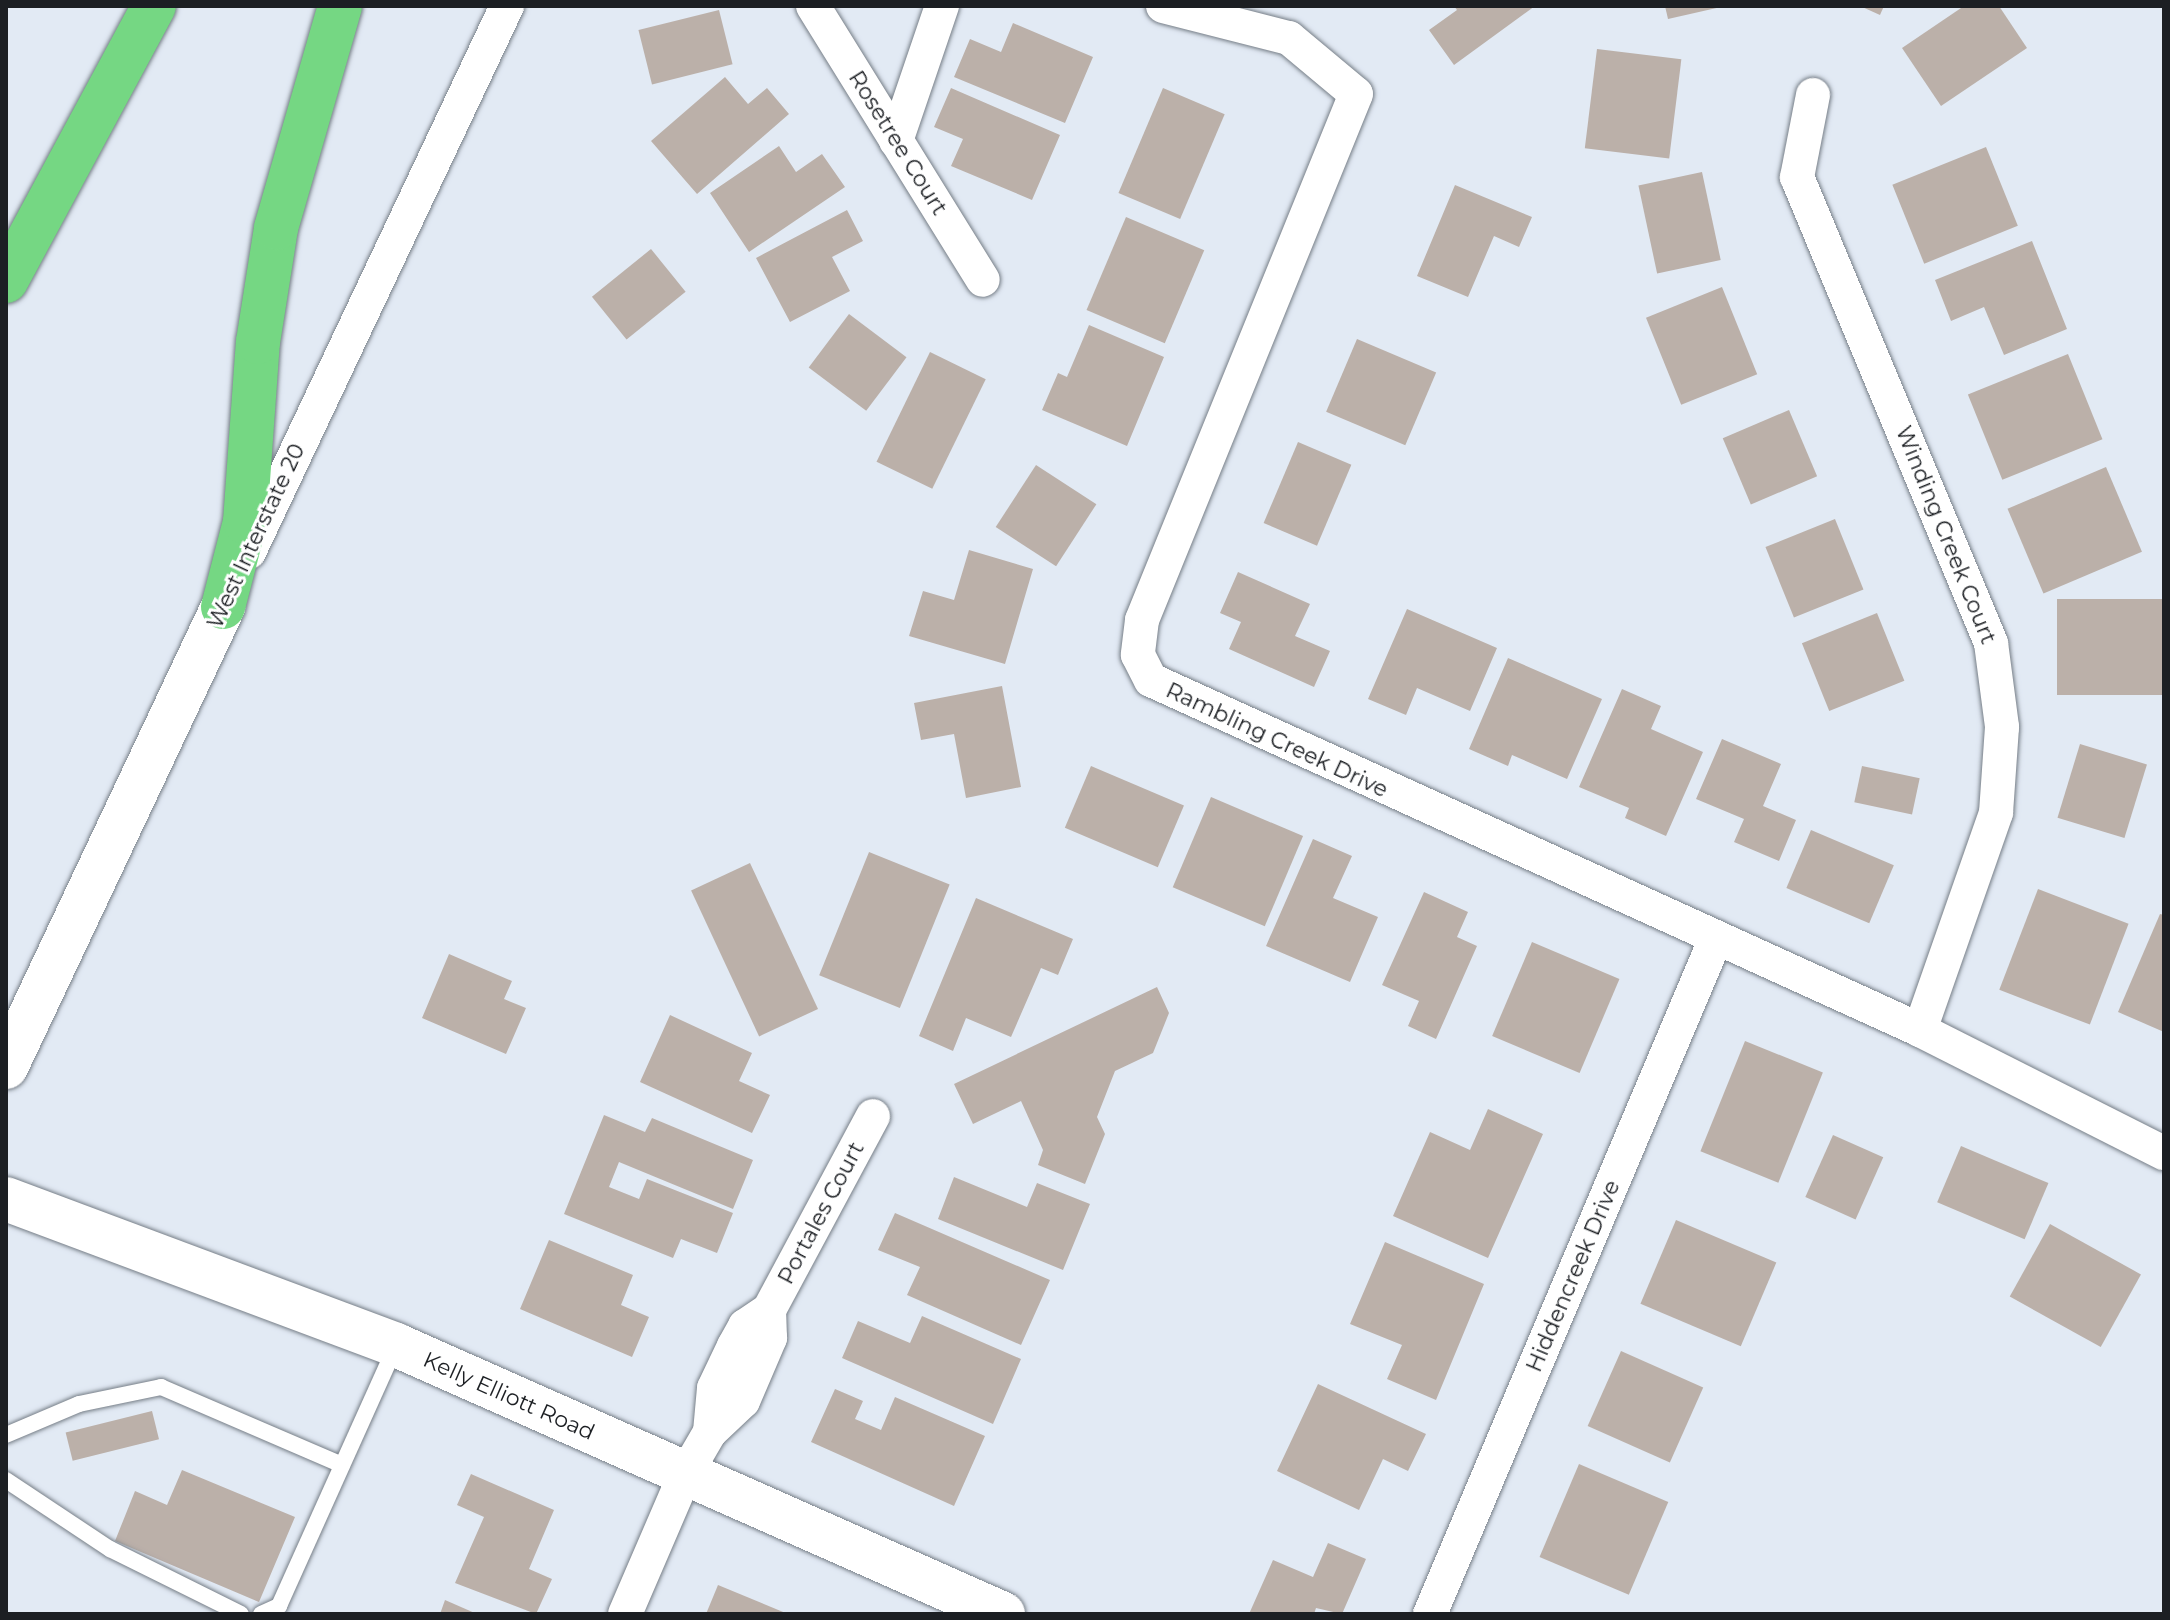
<!DOCTYPE html>
<html>
<head>
<meta charset="utf-8">
<style>
  body { margin:0 }
  #map { position:relative; width:2170px; height:1620px; overflow:hidden; background:#e2eaf4; font-family:Montserrat,sans-serif }
  div>[style] { position:absolute }
  .building>* { inset:0; background:#bbb0a9; transform-origin:0 0 }
  .roads { filter:drop-shadow(0 0 2px #767e87) drop-shadow(0 0 2px #767e87) }
  .lane>* { height:16px; margin:-8px; padding:0 8px; transform-origin:8px; border-radius:8px; background:#fff }
  .street>* { height:34px; margin:-17px; padding:0 17px; transform-origin:17px; border-radius:17px; background:#fff }
  .secondary>* { height:44px; margin:-22px; padding:0 22px; transform-origin:22px; border-radius:22px; background:#fff }
  .highway>* { height:44px; margin:-22px; padding:0 22px; transform-origin:22px; border-radius:22px; background:#75d783 }
  span { translate:-50% -50%; white-space:nowrap; text-align:center; line-height:1.15; -webkit-text-stroke:6px #fff; paint-order:stroke }
  .street-label { font-size:22px; color:#1c1f23 }
  .frame { position:absolute; inset:0; border:8px solid #1c1f23; pointer-events:none }
</style>
</head>
<body>
<div id="map">
  <div class="building">
    <i style="clip-path:polygon(1454px 6px,1535px 6px,1454px 65px,1429px 30px,1457px 10px)"></i>
    <i style="clip-path:polygon(1665px 6px,1721px 6px,1721px 7px,1668px 19px)"></i>
    <i style="clip-path:polygon(1860px 6px,1884px 6px,1880px 15px)"></i>
    <i style="clip-path:polygon(1964px 6px,1999px 6px,2027px 48px,1941px 106px,1902px 48px)"></i>
    <i style="left:719px;top:10px;width:56px;height:83px;rotate:76deg"></i>
    <i style="clip-path:polygon(1013px 23px,1093px 57px,1065px 123px,954px 77px,970px 39px,1001px 52px)"></i>
    <i style="left:1597px;top:49px;width:85px;height:100px;rotate:7deg"></i>
    <i style="clip-path:polygon(725px 77px,748px 104px,767px 88px,789px 114px,697px 194px,651px 141px)"></i>
    <i style="clip-path:polygon(951px 88px,1060px 135px,1032px 200px,951px 166px,963px 139px,934px 127px)"></i>
    <i style="left:1163px;top:88px;width:67px;height:114px;rotate:23deg"></i>
    <i style="clip-path:polygon(779px 146px,796px 172px,822px 154px,845px 187px,749px 252px,710px 193px)"></i>
    <i style="left:1986px;top:147px;width:85px;height:101px;rotate:68deg"></i>
    <i style="left:1702px;top:172px;width:90px;height:65px;rotate:78deg"></i>
    <i style="clip-path:polygon(1455px 185px,1532px 217px,1519px 247px,1494px 236px,1468px 297px,1417px 276px)"></i>
    <i style="clip-path:polygon(847px 210px,863px 241px,832px 257px,850px 291px,790px 322px,756px 258px)"></i>
    <i style="left:1126px;top:217px;width:85px;height:101px;rotate:23deg"></i>
    <i style="clip-path:polygon(2032px 241px,2067px 329px,2004px 355px,1984px 307px,1951px 321px,1935px 280px)"></i>
    <i style="left:651px;top:249px;width:55px;height:76px;rotate:51deg"></i>
    <i style="left:1722px;top:287px;width:94px;height:82px;rotate:68deg"></i>
    <i style="left:849px;top:314px;width:72px;height:67px;rotate:37deg"></i>
    <i style="clip-path:polygon(1089px 325px,1164px 357px,1127px 446px,1042px 410px,1058px 373px,1067px 377px)"></i>
    <i style="left:1357px;top:339px;width:86px;height:79px;rotate:23deg"></i>
    <i style="left:930px;top:352px;width:62px;height:122px;rotate:26deg"></i>
    <i style="left:2068px;top:354px;width:92px;height:108px;rotate:68deg"></i>
    <i style="left:1789px;top:410px;width:72px;height:72px;rotate:67deg"></i>
    <i style="left:1298px;top:442px;width:58px;height:88px;rotate:23deg"></i>
    <i style="left:1036px;top:465px;width:72px;height:74px;rotate:33deg"></i>
    <i style="left:2106px;top:467px;width:92px;height:107px;rotate:67deg"></i>
    <i style="left:1835px;top:519px;width:76px;height:75px;rotate:68deg"></i>
    <i style="clip-path:polygon(969px 550px,1033px 569px,1005px 664px,909px 636px,923px 591px,954px 600px)"></i>
    <i style="clip-path:polygon(1238px 572px,1310px 604px,1295px 636px,1330px 651px,1314px 687px,1229px 649px,1241px 622px,1220px 613px)"></i>
    <i style="left:2164px;top:599px;width:96px;height:107px;rotate:90deg"></i>
    <i style="clip-path:polygon(1407px 609px,1497px 648px,1470px 711px,1417px 688px,1406px 715px,1368px 699px)"></i>
    <i style="left:1877px;top:613px;width:73px;height:81px;rotate:68deg"></i>
    <i style="clip-path:polygon(1508px 658px,1602px 699px,1567px 779px,1512px 755px,1508px 766px,1469px 749px)"></i>
    <i style="clip-path:polygon(1002px 686px,1021px 787px,966px 798px,954px 734px,921px 740px,914px 703px)"></i>
    <i style="clip-path:polygon(1622px 689px,1661px 706px,1651px 729px,1703px 752px,1666px 836px,1625px 818px,1629px 808px,1579px 787px)"></i>
    <i style="clip-path:polygon(1722px 739px,1781px 764px,1763px 806px,1796px 820px,1779px 861px,1734px 842px,1744px 819px,1696px 799px)"></i>
    <i style="left:2080px;top:744px;width:70px;height:77px;rotate:17deg"></i>
    <i style="left:1091px;top:766px;width:101px;height:67px;rotate:23deg"></i>
    <i style="left:1862px;top:766px;width:59px;height:37px;rotate:12deg"></i>
    <i style="left:1211px;top:797px;width:100px;height:98px;rotate:23deg"></i>
    <i style="left:1811px;top:830px;width:90px;height:63px;rotate:23deg"></i>
    <i style="clip-path:polygon(1313px 839px,1352px 856px,1333px 898px,1378px 917px,1350px 982px,1266px 946px)"></i>
    <i style="left:869px;top:852px;width:87px;height:133px;rotate:22deg"></i>
    <i style="left:750px;top:863px;width:161px;height:65px;rotate:65deg"></i>
    <i style="left:2038px;top:889px;width:97px;height:108px;rotate:21deg"></i>
    <i style="clip-path:polygon(1424px 892px,1468px 912px,1457px 937px,1477px 946px,1436px 1039px,1408px 1026px,1419px 1001px,1382px 985px)"></i>
    <i style="clip-path:polygon(976px 898px,1073px 939px,1058px 975px,1041px 968px,1011px 1037px,966px 1018px,953px 1051px,919px 1036px)"></i>
    <i style="clip-path:polygon(2160px 914px,2164px 915px,2164px 1032px,2118px 1012px)"></i>
    <i style="left:1532px;top:942px;width:95px;height:102px;rotate:23deg"></i>
    <i style="clip-path:polygon(449px 954px,512px 981px,504px 999px,526px 1008px,506px 1054px,422px 1018px)"></i>
    <i style="clip-path:polygon(1157px 987px,1169px 1013px,1153px 1053px,1115px 1071px,1097px 1117px,1105px 1134px,1085px 1184px,1038px 1165px,1043px 1150px,1021px 1101px,973px 1124px,954px 1084px)"></i>
    <i style="clip-path:polygon(670px 1015px,752px 1053px,739px 1081px,770px 1095px,752px 1133px,640px 1082px)"></i>
    <i style="left:1745px;top:1041px;width:84px;height:119px;rotate:22deg"></i>
    <i style="clip-path:polygon(1488px 1109px,1543px 1134px,1488px 1258px,1393px 1216px,1430px 1132px,1470px 1150px)"></i>
    <i style="clip-path:polygon(604px 1115px,645px 1132px,652px 1118px,753px 1160px,733px 1209px,619px 1162px,609px 1187px,639px 1199px,647px 1179px,733px 1213px,717px 1253px,681px 1239px,673px 1258px,564px 1214px)"></i>
    <i style="left:1833px;top:1135px;width:55px;height:68px;rotate:24deg"></i>
    <i style="left:1961px;top:1146px;width:95px;height:61px;rotate:23deg"></i>
    <i style="clip-path:polygon(954px 1177px,1027px 1207px,1037px 1183px,1090px 1204px,1063px 1270px,938px 1219px)"></i>
    <i style="clip-path:polygon(895px 1213px,1050px 1280px,1021px 1345px,907px 1295px,920px 1267px,878px 1250px)"></i>
    <i style="left:1676px;top:1220px;width:109px;height:91px;rotate:23deg"></i>
    <i style="left:2050px;top:1224px;width:104px;height:83px;rotate:29deg"></i>
    <i style="clip-path:polygon(549px 1240px,633px 1275px,621px 1305px,649px 1317px,632px 1357px,520px 1309px)"></i>
    <i style="clip-path:polygon(1385px 1242px,1484px 1284px,1436px 1400px,1387px 1379px,1402px 1345px,1350px 1324px)"></i>
    <i style="clip-path:polygon(922px 1316px,1021px 1359px,993px 1424px,842px 1358px,858px 1321px,910px 1343px)"></i>
    <i style="left:1621px;top:1351px;width:90px;height:82px;rotate:24deg"></i>
    <i style="clip-path:polygon(1318px 1384px,1426px 1434px,1408px 1471px,1383px 1459px,1359px 1510px,1277px 1471px)"></i>
    <i style="clip-path:polygon(835px 1389px,863px 1401px,855px 1419px,881px 1430px,895px 1397px,985px 1436px,954px 1506px,811px 1442px)"></i>
    <i style="left:152px;top:1411px;width:29px;height:89px;rotate:76deg"></i>
    <i style="left:1579px;top:1464px;width:97px;height:101px;rotate:23deg"></i>
    <i style="clip-path:polygon(182px 1470px,295px 1517px,259px 1602px,115px 1541px,135px 1491px,167px 1505px)"></i>
    <i style="clip-path:polygon(471px 1474px,554px 1510px,529px 1569px,552px 1579px,536px 1614px,455px 1583px,484px 1517px,457px 1505px)"></i>
    <i style="clip-path:polygon(1328px 1543px,1366px 1559px,1342px 1614px,1316px 1608px,1314px 1614px,1249px 1614px,1273px 1560px,1313px 1577px)"></i>
    <i style="clip-path:polygon(718px 1585px,788px 1614px,706px 1614px)"></i>
    <i style="clip-path:polygon(445px 1600px,477px 1614px,440px 1614px)"></i>
  </div>
  <div class="roads">
    <div class="lane">
      <i style="left:6px;top:1435px;width:79px;rotate:-23deg"></i>
      <i style="left:79px;top:1404px;width:84px;rotate:-11.7deg"></i>
      <i style="left:161px;top:1387px;width:197px;rotate:23.3deg"></i>
      <i style="left:6px;top:1480px;width:125px;rotate:33.6deg"></i>
      <i style="left:110px;top:1549px;width:146px;rotate:26.4deg"></i>
      <i style="left:261px;top:1614px;width:20px;rotate:-24deg"></i>
      <i style="left:279px;top:1606px;width:283px;rotate:-65.8deg"></i>
    </div>
    <div class="street">
      <i style="left:813px;top:6px;width:322px;rotate:58.2deg"></i>
      <i style="left:1163px;top:6px;width:130px;rotate:14.3deg"></i>
      <i style="left:1289px;top:38px;width:87px;rotate:39.9deg"></i>
      <i style="left:1356px;top:94px;width:568px;rotate:112.14deg"></i>
      <i style="left:1142px;top:620px;width:35px;rotate:97deg"></i>
      <i style="left:1138px;top:655px;width:28px;rotate:63deg"></i>
      <i style="left:1151px;top:680px;width:845px;rotate:24.47deg"></i>
      <i style="left:1920px;top:1030px;width:273px;rotate:26.8deg"></i>
      <i style="left:1813px;top:95px;width:84px;rotate:101deg"></i>
      <i style="left:1797px;top:177px;width:505px;rotate:67.4deg"></i>
      <i style="left:1991px;top:643px;width:85px;rotate:82.5deg"></i>
      <i style="left:2002px;top:727px;width:86px;rotate:94deg"></i>
      <i style="left:1996px;top:813px;width:230px;rotate:109.3deg"></i>
      <i style="left:896px;top:141px;width:143px;rotate:-71.2deg"></i>
      <i style="left:249px;top:552px;width:604px;rotate:-64.71deg"></i>
      <i style="left:710px;top:1432px;width:44px;rotate:-84.8deg"></i>
      <i style="left:714px;top:1388px;width:47px;rotate:-64.5deg"></i>
      <i style="left:734px;top:1346px;width:23px;rotate:-61deg"></i>
      <i style="left:745px;top:1326px;width:29px;rotate:-34deg"></i>
      <i style="left:769px;top:1310px;width:220px;rotate:-61.8deg"></i>
      <i style="left:625px;top:1614px;width:151px;rotate:-66.7deg"></i>
      <i style="left:685px;top:1475px;width:50px;rotate:-59.8deg"></i>
      <i style="left:710px;top:1432px;width:45px;rotate:-43.2deg"></i>
      <i style="left:743px;top:1401px;width:69px;rotate:-66.8deg"></i>
      <i style="left:770px;top:1338px;width:28px;rotate:-92deg"></i>
      <i style="left:1430px;top:1614px;width:734px;rotate:-67.07deg"></i>
    </div>
    <div class="secondary">
      <i style="left:6px;top:1067px;width:509px;rotate:-64.74deg"></i>
      <i style="left:6px;top:1199px;width:416px;rotate:20.5deg"></i>
      <i style="left:396px;top:1345px;width:664px;rotate:23.9deg"></i>
    </div>
    <div class="highway">
      <i style="left:6px;top:281px;width:312px;rotate:-61.7deg"></i>
      <i style="left:223px;top:607px;width:88px;rotate:-75.5deg"></i>
      <i style="left:245px;top:522px;width:180px;rotate:-85.9deg"></i>
      <i style="left:258px;top:342px;width:115px;rotate:-81deg"></i>
      <i style="left:276px;top:228px;width:231px;rotate:-73.9deg"></i>
    </div>
  </div>
  <div class="street-label">
    <span style="left:898px;top:143px;rotate:58deg">Rosetree Court</span>
    <span style="left:1946px;top:535px;rotate:68deg">Winding Creek Court</span>
    <span style="left:256px;top:536px;rotate:-65deg">West Interstate 20</span>
    <span style="left:1277px;top:740px;rotate:25deg">Rambling Creek Drive</span>
    <span style="left:821px;top:1213px;rotate:-62deg">Portales Court</span>
    <span style="left:1573px;top:1276px;rotate:-67deg">Hiddencreek Drive</span>
    <span style="left:509px;top:1396px;rotate:24deg">Kelly Elliott Road</span>
  </div>
  <div class="frame"></div>
</div>
</body>
</html>
